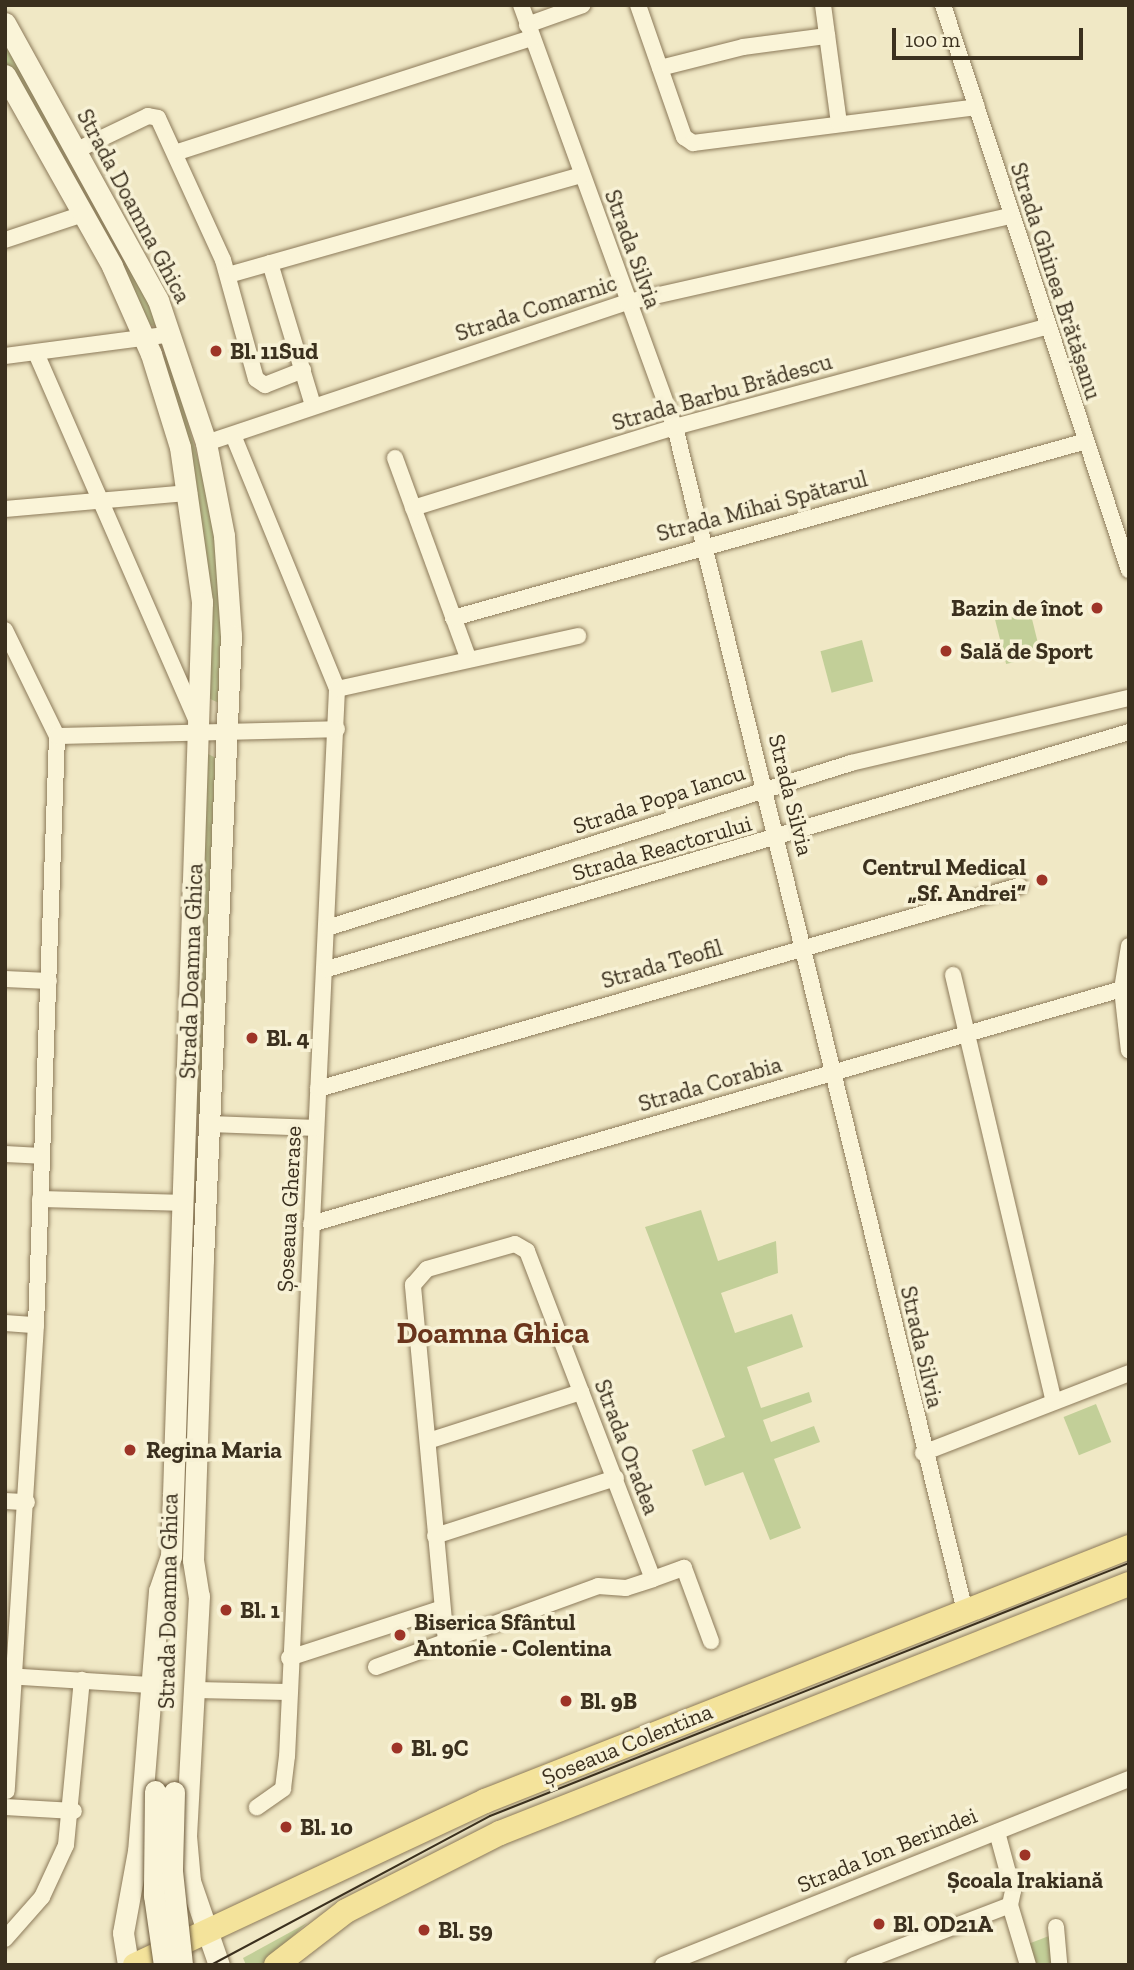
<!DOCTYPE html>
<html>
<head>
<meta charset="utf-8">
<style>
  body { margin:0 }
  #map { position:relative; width:1134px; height:1970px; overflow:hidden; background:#f0e8c5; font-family:"Zilla Slab",serif }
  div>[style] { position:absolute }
  .green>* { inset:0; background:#c2cf98; transform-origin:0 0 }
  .roads { filter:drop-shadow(0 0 2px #8c7a5a) drop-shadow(0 0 2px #8c7a5a) }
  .minor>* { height:16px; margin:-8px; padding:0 8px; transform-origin:8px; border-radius:8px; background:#faf4d8 }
  .secondary>* { height:21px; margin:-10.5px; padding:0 10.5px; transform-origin:10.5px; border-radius:10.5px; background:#faf4d8 }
  .primary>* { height:24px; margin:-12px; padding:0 12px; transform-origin:12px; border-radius:12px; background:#f4e39b }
  .tram>* { height:2px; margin:-1px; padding:0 1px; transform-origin:1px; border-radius:1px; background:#3b301e }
  .bridges { filter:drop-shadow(0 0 2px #6e5b3d) drop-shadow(0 0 2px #6e5b3d) }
  .secondary-bridge>* { height:21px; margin:-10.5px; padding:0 10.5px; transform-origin:10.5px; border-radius:10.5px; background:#faf4d8 }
  .dots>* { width:19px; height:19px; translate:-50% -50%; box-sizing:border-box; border:4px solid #f7f1d5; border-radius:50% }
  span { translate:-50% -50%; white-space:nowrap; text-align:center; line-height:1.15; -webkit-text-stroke:7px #f7f1d5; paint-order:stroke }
  .street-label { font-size:23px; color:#3b301e }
  .poi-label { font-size:23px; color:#3b301e; font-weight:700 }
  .left { translate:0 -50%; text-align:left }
  .right { translate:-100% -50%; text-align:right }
  .district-label { font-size:30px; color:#6a351c; font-weight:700 }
  .frame { position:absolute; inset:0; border:7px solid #3b301e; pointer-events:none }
  .scale { position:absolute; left:892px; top:28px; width:191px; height:32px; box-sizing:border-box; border:4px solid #3b301e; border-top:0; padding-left:9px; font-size:21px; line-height:24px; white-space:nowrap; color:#3b301e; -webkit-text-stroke:5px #f7f1d5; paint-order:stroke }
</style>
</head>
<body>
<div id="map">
  <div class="green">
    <i style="clip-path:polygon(5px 49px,12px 51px,148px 293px,159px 326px,148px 325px,5px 64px)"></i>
    <i style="clip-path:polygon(168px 355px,212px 508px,225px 625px,219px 703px,208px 698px,210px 581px,194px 478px,162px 357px)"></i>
    <i style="left:1028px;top:603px;width:54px;height:36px;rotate:76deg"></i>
    <i style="left:862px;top:640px;width:43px;height:43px;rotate:75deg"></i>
    <i style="clip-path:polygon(208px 754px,218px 759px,201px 1111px,195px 1117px)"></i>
    <i style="clip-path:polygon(191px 1140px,199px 1144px,188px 1346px)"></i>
    <i style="clip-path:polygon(701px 1210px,718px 1261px,776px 1241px,778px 1273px,721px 1293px,735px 1333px,792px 1314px,803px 1347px,747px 1367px,761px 1408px,809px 1392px,812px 1402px,763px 1420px,771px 1442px,814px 1426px,820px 1442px,774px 1459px,801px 1528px,770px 1540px,743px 1472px,705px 1486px,692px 1450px,725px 1437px,645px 1227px)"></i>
    <i style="left:1096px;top:1404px;width:41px;height:35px;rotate:68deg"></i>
    <i style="clip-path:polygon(307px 1923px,262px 1965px,246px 1965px,243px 1958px)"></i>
    <i style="clip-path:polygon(1049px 1936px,1052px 1965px,1034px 1965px,1028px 1944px)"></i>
  </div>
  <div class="roads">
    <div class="minor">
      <i style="left:521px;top:5px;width:449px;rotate:70deg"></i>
      <i style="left:675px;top:427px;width:1219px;rotate:76.24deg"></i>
      <i style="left:638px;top:5px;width:140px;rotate:70.8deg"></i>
      <i style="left:684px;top:137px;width:11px;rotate:34deg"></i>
      <i style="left:693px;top:143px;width:286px;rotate:-7.2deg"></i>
      <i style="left:823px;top:5px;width:119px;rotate:82.3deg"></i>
      <i style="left:943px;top:5px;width:595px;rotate:71.78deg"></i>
      <i style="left:527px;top:25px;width:59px;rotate:-19.7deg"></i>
      <i style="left:660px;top:68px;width:86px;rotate:-14.2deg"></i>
      <i style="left:743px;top:47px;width:85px;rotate:-7.5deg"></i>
      <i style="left:75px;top:151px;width:81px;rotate:-25.6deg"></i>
      <i style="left:148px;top:116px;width:10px;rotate:11deg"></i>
      <i style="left:158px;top:118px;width:156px;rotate:65.4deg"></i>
      <i style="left:223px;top:260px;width:123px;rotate:74.5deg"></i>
      <i style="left:256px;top:379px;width:11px;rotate:34deg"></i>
      <i style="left:265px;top:385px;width:41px;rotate:-21.5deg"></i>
      <i style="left:175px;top:153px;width:375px;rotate:-17.9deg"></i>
      <i style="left:5px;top:240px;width:82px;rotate:-18.4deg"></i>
      <i style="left:270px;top:263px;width:148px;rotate:73.2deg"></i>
      <i style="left:228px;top:275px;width:368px;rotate:-15.8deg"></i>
      <i style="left:36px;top:353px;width:402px;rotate:66.4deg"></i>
      <i style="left:5px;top:356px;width:167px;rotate:-7.5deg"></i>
      <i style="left:233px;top:435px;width:274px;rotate:67.7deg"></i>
      <i style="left:337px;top:689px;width:1068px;rotate:92.68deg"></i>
      <i style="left:287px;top:1756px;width:33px;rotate:97deg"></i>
      <i style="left:283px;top:1789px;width:32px;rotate:145deg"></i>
      <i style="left:206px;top:443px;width:445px;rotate:-18.5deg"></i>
      <i style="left:628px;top:302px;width:393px;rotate:-12.7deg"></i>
      <i style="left:395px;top:458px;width:212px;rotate:69.9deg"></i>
      <i style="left:413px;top:508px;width:274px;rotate:-17.2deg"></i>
      <i style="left:675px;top:427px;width:384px;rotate:-15.1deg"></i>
      <i style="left:5px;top:509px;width:185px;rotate:-5deg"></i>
      <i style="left:453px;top:618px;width:654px;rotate:-15.61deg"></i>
      <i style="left:5px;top:630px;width:118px;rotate:63.9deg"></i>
      <i style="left:57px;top:736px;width:589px;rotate:92.04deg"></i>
      <i style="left:36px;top:1325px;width:467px;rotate:93.6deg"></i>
      <i style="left:337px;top:689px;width:247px;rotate:-12.4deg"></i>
      <i style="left:57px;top:736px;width:280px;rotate:-1.4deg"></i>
      <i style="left:330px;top:927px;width:546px;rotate:-17.47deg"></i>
      <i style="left:851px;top:763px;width:285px;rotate:-13.2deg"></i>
      <i style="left:1129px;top:946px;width:44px;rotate:99.2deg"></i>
      <i style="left:1122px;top:989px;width:62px;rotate:83.6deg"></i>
      <i style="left:327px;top:969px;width:836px;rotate:-16.46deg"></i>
      <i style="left:953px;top:975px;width:438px;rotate:76.7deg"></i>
      <i style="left:5px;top:979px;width:44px;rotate:2.6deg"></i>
      <i style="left:318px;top:1089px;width:730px;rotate:-16.15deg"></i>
      <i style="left:211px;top:1124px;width:105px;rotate:2.2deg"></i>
      <i style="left:5px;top:1154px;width:36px;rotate:3deg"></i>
      <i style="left:40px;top:1199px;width:139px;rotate:1.6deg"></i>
      <i style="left:311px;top:1224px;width:844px;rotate:-16.16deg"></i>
      <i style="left:5px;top:1323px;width:31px;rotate:4deg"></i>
      <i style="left:428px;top:1441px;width:161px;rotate:-17.8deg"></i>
      <i style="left:923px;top:1453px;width:221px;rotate:-21.2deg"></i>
      <i style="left:5px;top:1501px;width:22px;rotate:3deg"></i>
      <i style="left:435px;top:1536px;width:190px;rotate:-17.8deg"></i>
      <i style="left:446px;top:1642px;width:359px;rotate:-95.3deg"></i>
      <i style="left:413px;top:1285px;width:21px;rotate:-49deg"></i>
      <i style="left:427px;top:1269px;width:91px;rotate:-15.9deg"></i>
      <i style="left:515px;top:1244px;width:14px;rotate:30deg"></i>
      <i style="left:527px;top:1251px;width:351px;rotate:69deg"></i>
      <i style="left:653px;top:1579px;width:33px;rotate:-20deg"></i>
      <i style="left:684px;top:1568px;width:78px;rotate:69.7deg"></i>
      <i style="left:289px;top:1658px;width:159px;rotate:-18deg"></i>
      <i style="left:376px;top:1667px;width:236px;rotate:-20deg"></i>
      <i style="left:598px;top:1586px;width:28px;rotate:4deg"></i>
      <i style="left:626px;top:1588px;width:28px;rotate:-18deg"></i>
      <i style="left:6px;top:1676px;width:144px;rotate:3.6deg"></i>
      <i style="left:196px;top:1690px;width:92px;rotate:1.2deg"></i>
      <i style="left:5px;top:1807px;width:69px;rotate:3.3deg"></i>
      <i style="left:1010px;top:1905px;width:63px;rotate:73.3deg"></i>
      <i style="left:1056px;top:1927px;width:38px;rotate:85deg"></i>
      <i style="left:5px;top:1939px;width:56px;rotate:-48.6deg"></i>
      <i style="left:42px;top:1897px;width:57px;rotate:-65.2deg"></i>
      <i style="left:66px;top:1845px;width:166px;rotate:-84.5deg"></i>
      <i style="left:663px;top:1965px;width:502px;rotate:-21.76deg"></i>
      <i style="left:854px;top:1965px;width:167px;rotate:-21deg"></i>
      <i style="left:1010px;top:1905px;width:14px;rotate:-78deg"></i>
      <i style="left:1013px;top:1891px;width:61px;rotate:-105.2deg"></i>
    </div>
    <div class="secondary">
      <i style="left:5px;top:23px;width:316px;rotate:61.1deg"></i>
      <i style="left:158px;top:300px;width:151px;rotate:71.4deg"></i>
      <i style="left:206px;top:443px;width:95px;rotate:79deg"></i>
      <i style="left:224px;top:536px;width:99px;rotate:86deg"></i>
      <i style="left:231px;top:635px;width:625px;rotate:92.57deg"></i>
      <i style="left:203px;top:1259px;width:301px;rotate:91.9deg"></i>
      <i style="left:193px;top:1560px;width:36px;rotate:81deg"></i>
      <i style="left:199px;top:1596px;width:240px;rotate:93.1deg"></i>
      <i style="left:186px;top:1836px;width:45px;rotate:84.9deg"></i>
      <i style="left:190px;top:1881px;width:89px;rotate:71deg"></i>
      <i style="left:5px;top:75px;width:219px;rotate:60.7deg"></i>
      <i style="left:112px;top:266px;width:96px;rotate:66.1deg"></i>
      <i style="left:151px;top:354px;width:97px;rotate:72.7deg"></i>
      <i style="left:180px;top:447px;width:157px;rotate:81.9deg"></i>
      <i style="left:202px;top:602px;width:955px;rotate:91.86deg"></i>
      <i style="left:171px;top:1556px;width:37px;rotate:109deg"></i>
      <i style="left:159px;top:1591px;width:261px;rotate:94.6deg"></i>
      <i style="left:138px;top:1851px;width:83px;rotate:100.4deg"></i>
      <i style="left:123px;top:1933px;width:32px;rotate:81deg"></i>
    </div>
    <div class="primary">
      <i style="left:135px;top:1965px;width:387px;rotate:-25.1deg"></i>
      <i style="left:485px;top:1801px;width:692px;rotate:-21.52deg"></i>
      <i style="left:276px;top:1965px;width:88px;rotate:-37.6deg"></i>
      <i style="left:346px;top:1911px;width:173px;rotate:-26.9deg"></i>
      <i style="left:500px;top:1833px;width:676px;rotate:-21.6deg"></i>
    </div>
  </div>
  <div class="tram">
    <i style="left:211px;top:1965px;width:316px;rotate:-28.1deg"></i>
    <i style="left:490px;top:1816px;width:687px;rotate:-21.6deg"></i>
  </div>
  <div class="bridges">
    <div class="secondary-bridge">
      <i style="left:155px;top:1791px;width:104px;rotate:90.6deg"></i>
      <i style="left:154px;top:1895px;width:71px;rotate:81.9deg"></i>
      <i style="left:174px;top:1792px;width:79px;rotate:91.5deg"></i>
      <i style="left:172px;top:1871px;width:95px;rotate:83.9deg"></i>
    </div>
  </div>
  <div class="dots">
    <i style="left:216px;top:351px;background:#9d3427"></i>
    <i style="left:1097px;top:608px;background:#9d3427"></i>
    <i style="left:946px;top:651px;background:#9d3427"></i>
    <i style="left:1042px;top:880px;background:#9d3427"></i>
    <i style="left:252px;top:1038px;background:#9d3427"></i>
    <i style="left:130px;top:1450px;background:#9d3427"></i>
    <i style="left:226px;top:1610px;background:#9d3427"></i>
    <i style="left:400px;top:1635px;background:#9d3427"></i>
    <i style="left:566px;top:1701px;background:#9d3427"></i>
    <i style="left:397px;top:1748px;background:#9d3427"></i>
    <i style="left:286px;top:1827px;background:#9d3427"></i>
    <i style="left:1025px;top:1855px;background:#9d3427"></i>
    <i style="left:879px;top:1924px;background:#9d3427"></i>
    <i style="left:424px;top:1930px;background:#9d3427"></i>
  </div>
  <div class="street-label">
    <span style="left:134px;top:206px;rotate:62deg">Strada Doamna Ghica</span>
    <span style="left:633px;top:249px;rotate:70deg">Strada Silvia</span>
    <span style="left:1056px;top:281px;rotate:72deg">Strada Ghinea Brătășanu</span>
    <span style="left:536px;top:308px;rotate:-18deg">Strada Comarnic</span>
    <span style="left:722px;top:392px;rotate:-16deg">Strada Barbu Brădescu</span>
    <span style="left:762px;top:506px;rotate:-15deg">Strada Mihai Spătarul</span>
    <span style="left:791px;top:795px;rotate:76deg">Strada Silvia</span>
    <span style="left:659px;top:799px;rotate:-18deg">Strada Popa Iancu</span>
    <span style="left:662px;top:848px;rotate:-16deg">Strada Reactorului</span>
    <span style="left:662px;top:964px;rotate:-16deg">Strada Teofil</span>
    <span style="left:191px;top:971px;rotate:-88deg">Strada Doamna Ghica</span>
    <span style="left:710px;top:1084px;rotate:-16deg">Strada Corabia</span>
    <span style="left:289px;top:1209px;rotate:-87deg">Șoseaua Gherase</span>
    <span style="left:922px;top:1347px;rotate:77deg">Strada Silvia</span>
    <span style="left:627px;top:1447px;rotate:69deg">Strada Oradea</span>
    <span style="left:168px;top:1601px;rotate:-89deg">Strada Doamna Ghica</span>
    <span style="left:627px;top:1744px;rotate:-22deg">Șoseaua Colentina</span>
    <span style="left:887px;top:1850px;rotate:-22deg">Strada Ion Berindei</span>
  </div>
  <div class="poi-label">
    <span class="left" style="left:230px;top:351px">Bl. 11Sud</span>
    <span class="right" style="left:1083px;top:608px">Bazin de înot</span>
    <span class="left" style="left:960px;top:651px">Sală de Sport</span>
    <span class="right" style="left:1026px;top:880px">Centrul Medical<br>„Sf. Andrei”</span>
    <span class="left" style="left:266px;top:1038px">Bl. 4</span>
    <span class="left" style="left:146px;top:1450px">Regina Maria</span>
    <span class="left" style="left:240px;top:1610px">Bl. 1</span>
    <span class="left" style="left:414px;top:1635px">Biserica Sfântul<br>Antonie - Colentina</span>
    <span class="left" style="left:580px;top:1701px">Bl. 9B</span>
    <span class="left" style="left:411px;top:1748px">Bl. 9C</span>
    <span class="left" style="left:300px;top:1827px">Bl. 10</span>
    <span style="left:1025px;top:1880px">Școala Irakiană</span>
    <span class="left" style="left:893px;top:1924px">Bl. OD21A</span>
    <span class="left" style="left:438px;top:1930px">Bl. 59</span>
  </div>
  <div class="district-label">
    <span style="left:493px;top:1333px">Doamna Ghica</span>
  </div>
  <div class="frame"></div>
  <div class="scale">100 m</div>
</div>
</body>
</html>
